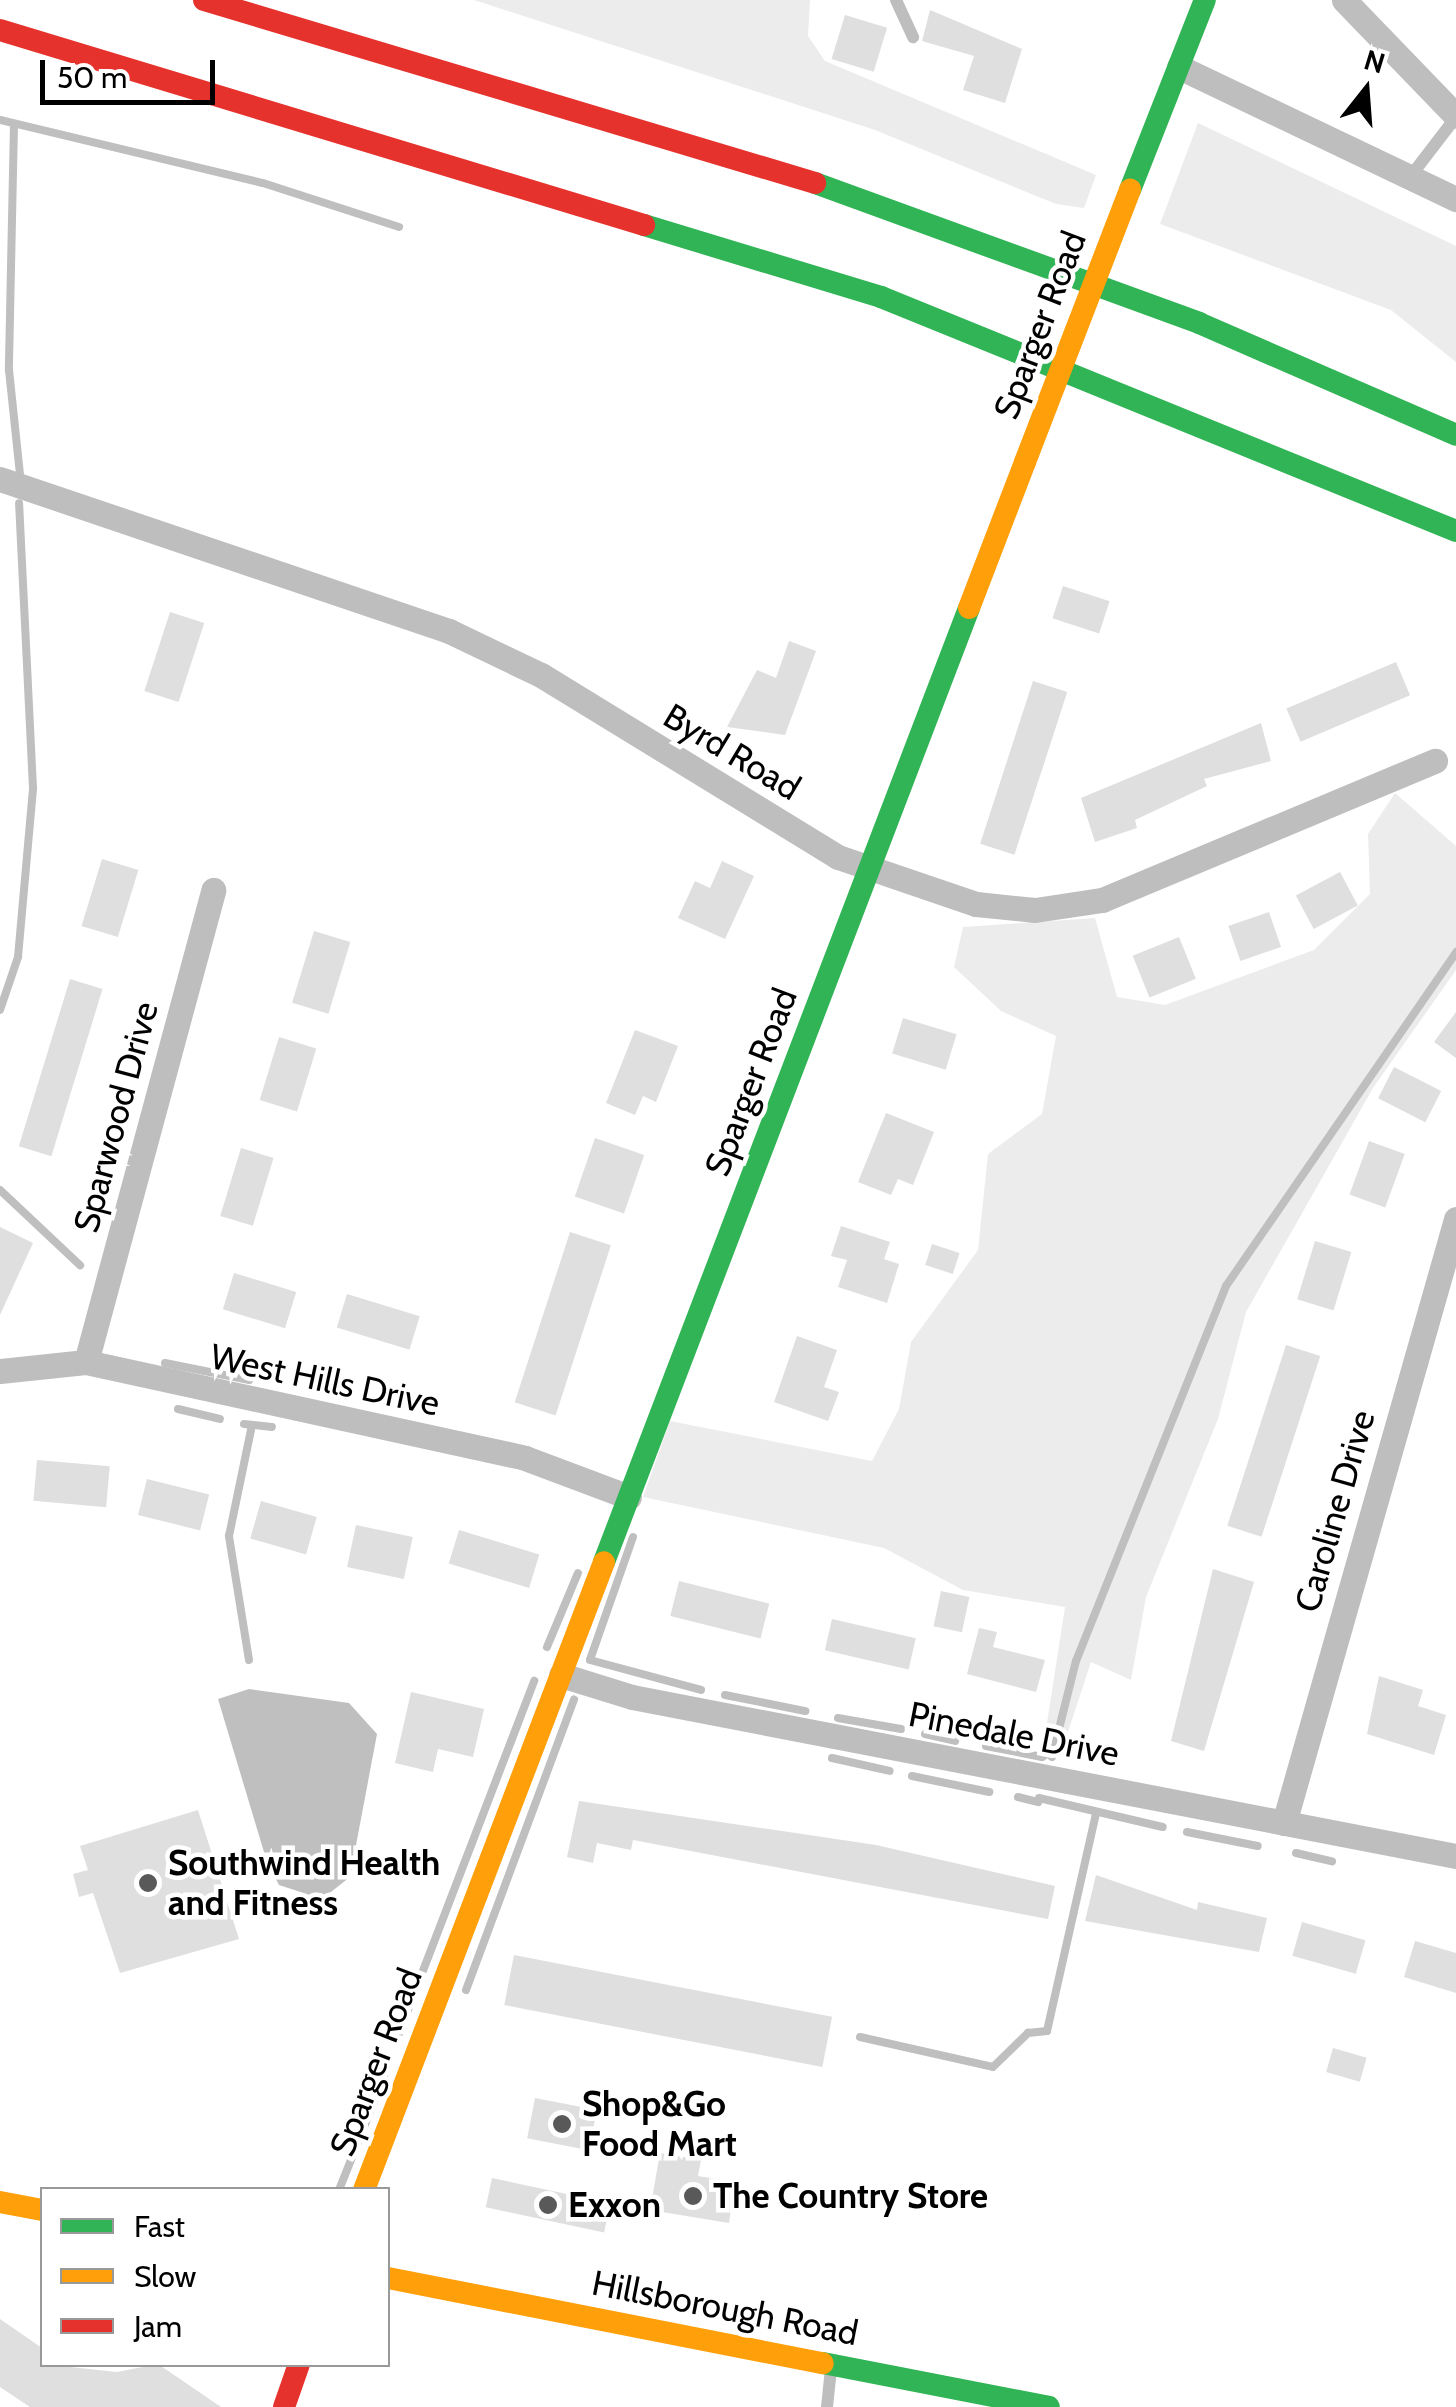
<!DOCTYPE html>
<html>
<head>
<meta charset="utf-8">
<style>
  body { margin:0 }
  #map { position:relative; width:1456px; height:2407px; overflow:hidden; background:#fff; font-family:Cabin,sans-serif }
  div>[style] { position:absolute }
  .green>* { inset:0; background:#ececec }
  .water>* { inset:0; background:#bfbfbf }
  .stream>* { height:8px; margin:-4px; padding:0 4px; transform-origin:4px; border-radius:4px; background:#bfbfbf }
  .building>* { inset:0; background:#dfdfdf; transform-origin:0 0 }
  .lane>* { height:12px; margin:-6px; padding:0 6px; transform-origin:6px; border-radius:6px; background:#bebebe }
  .street>* { height:25px; margin:-12.5px; padding:0 12.5px; transform-origin:12.5px; border-radius:12.5px; background:#bebebe }
  .fast>* { height:22px; margin:-11px; padding:0 11px; transform-origin:11px; border-radius:11px; background:#30b455 }
  .slow>* { height:22px; margin:-11px; padding:0 11px; transform-origin:11px; border-radius:11px; background:#ff9f0a }
  .jam>* { height:22px; margin:-11px; padding:0 11px; transform-origin:11px; border-radius:11px; background:#e5322d }
  .slow-bridge>* { height:22px; margin:-11px; padding:0 11px; transform-origin:11px; border-radius:11px; background:#ff9f0a }
  .dots>* { width:28px; height:28px; translate:-50% -50%; box-sizing:border-box; border:5px solid #fff; border-radius:50% }
  span { translate:-50% -50%; white-space:nowrap; text-align:center; line-height:1.15; -webkit-text-stroke:9px #fff; paint-order:stroke }
  .street-label { font-size:35px; color:#000 }
  .poi-label { font-size:35px; color:#000; font-weight:700 }
  .left { translate:0 -50%; text-align:left }
  .legend { position:absolute; left:40px; top:2187px; width:350px; height:180px; box-sizing:border-box; background:#fff; border:2px solid #999; margin:0; padding:12px 18px; list-style:none; font-size:30px; color:#000 }
  .legend li { display:flex; align-items:center; gap:20px; height:50px }
  .legend b { width:50px; border:2px solid #999 }
  .north { position:absolute; left:1316px; top:40px; width:100px; height:100px; -webkit-text-stroke:8px #fff; paint-order:stroke; rotate:17deg; font-size:28px; font-weight:700; line-height:40px; text-align:center; color:#000 }
  .north::after { content:''; display:block; margin:auto; width:35px; height:45px; background:#000; clip-path:polygon(50% 0,100% 100%,50% 72%,0 100%) }
  .scale { position:absolute; left:40px; top:60px; width:175px; height:45px; box-sizing:border-box; border:5px solid #000; border-top:0; padding-left:12px; font-size:30px; line-height:35px; white-space:nowrap; color:#000; -webkit-text-stroke:8px #fff; paint-order:stroke }
</style>
</head>
<body>
<div id="map">
  <div class="green">
    <i style="clip-path:polygon(474px 0,810px 0,808px 36px,825px 61px,1096px 175px,1084px 208px,1056px 204px,875px 130px)"></i>
    <i style="clip-path:polygon(1198px 123px,1456px 246px,1456px 362px,1391px 310px,1160px 224px)"></i>
    <i style="clip-path:polygon(1395px 793px,1456px 846px,1456px 970px,1373px 1088px,1246px 1312px,1218px 1419px,1146px 1597px,1131px 1680px,1091px 1662px,1065px 1741px,1044px 1742px,1065px 1607px,963px 1590px,884px 1548px,643px 1497px,670px 1421px,872px 1461px,899px 1409px,911px 1342px,978px 1250px,988px 1154px,1042px 1114px,1056px 1036px,1001px 1011px,954px 967px,963px 927px,1095px 918px,1117px 997px,1165px 1005px,1314px 950px,1370px 894px,1368px 834px)"></i>
  </div>
  <div class="water">
    <i style="clip-path:polygon(249px 1689px,349px 1703px,377px 1734px,350px 1877px,322px 1899px,279px 1885px,267px 1862px,218px 1699px)"></i>
  </div>
  <div class="stream">
    <i style="left:0;top:120px;width:270px;rotate:13.5deg"></i>
    <i style="left:263px;top:183px;width:143px;rotate:17.9deg"></i>
    <i style="left:14px;top:124px;width:246px;rotate:91.2deg"></i>
    <i style="left:9px;top:370px;width:106px;rotate:84deg"></i>
    <i style="left:0;top:1010px;width:56px;rotate:-71.2deg"></i>
    <i style="left:18px;top:957px;width:170px;rotate:-84.9deg"></i>
    <i style="left:33px;top:788px;width:285px;rotate:-92.8deg"></i>
    <i style="left:0;top:1190px;width:110px;rotate:43.2deg"></i>
    <i style="left:165px;top:1363px;width:86px;rotate:11.4deg"></i>
    <i style="left:178px;top:1409px;width:43px;rotate:13.4deg"></i>
    <i style="left:244px;top:1424px;width:28px;rotate:6deg"></i>
    <i style="left:633px;top:1537px;width:130px;rotate:109.3deg"></i>
    <i style="left:590px;top:1660px;width:115px;rotate:15.1deg"></i>
    <i style="left:547px;top:1647px;width:80px;rotate:-67.3deg"></i>
    <i style="left:249px;top:1660px;width:126px;rotate:-99.2deg"></i>
    <i style="left:229px;top:1536px;width:113px;rotate:-78.3deg"></i>
    <i style="left:725px;top:1695px;width:82px;rotate:11.3deg"></i>
    <i style="left:838px;top:1718px;width:64px;rotate:9.9deg"></i>
    <i style="left:925px;top:1734px;width:31px;rotate:13deg"></i>
    <i style="left:986px;top:1746px;width:57px;rotate:11.1deg"></i>
    <i style="left:1042px;top:1757px;width:13px;rotate:-32deg"></i>
    <i style="left:1052px;top:1757px;width:99px;rotate:-76deg"></i>
    <i style="left:1076px;top:1661px;width:404px;rotate:-68.2deg"></i>
    <i style="left:1226px;top:1286px;width:406px;rotate:-55.4deg"></i>
    <i style="left:832px;top:1758px;width:59px;rotate:12.6deg"></i>
    <i style="left:912px;top:1776px;width:79px;rotate:11.7deg"></i>
    <i style="left:1018px;top:1797px;width:21px;rotate:14deg"></i>
    <i style="left:1039px;top:1798px;width:127px;rotate:13.2deg"></i>
    <i style="left:1187px;top:1832px;width:72px;rotate:11.2deg"></i>
    <i style="left:1296px;top:1853px;width:37px;rotate:13deg"></i>
    <i style="left:466px;top:1990px;width:310px;rotate:-69.6deg"></i>
    <i style="left:860px;top:2037px;width:136px;rotate:12.7deg"></i>
    <i style="left:993px;top:2067px;width:49px;rotate:-44.2deg"></i>
    <i style="left:1028px;top:2033px;width:19px;rotate:-6deg"></i>
    <i style="left:1047px;top:2031px;width:223px;rotate:-77.3deg"></i>
    <i style="left:396px;top:2041px;width:386px;rotate:-69deg"></i>
    <i style="left:339px;top:2190px;width:122px;rotate:-68.3deg"></i>
  </div>
  <div class="building">
    <i style="clip-path:polygon(930px 10px,1022px 49px,1005px 103px,963px 90px,974px 56px,922px 41px)"></i>
    <i style="left:845px;top:15px;width:44px;height:46px;rotate:17deg"></i>
    <i style="left:1063px;top:586px;width:49px;height:34px;rotate:18deg"></i>
    <i style="left:170px;top:612px;width:36px;height:83px;rotate:18deg"></i>
    <i style="clip-path:polygon(789px 641px,816px 651px,785px 735px,727px 727px,757px 670px,776px 678px)"></i>
    <i style="left:1396px;top:662px;width:36px;height:119px;rotate:67deg"></i>
    <i style="left:1033px;top:681px;width:36px;height:171px;rotate:18deg"></i>
    <i style="clip-path:polygon(1261px 723px,1271px 761px,1204px 779px,1207px 786px,1135px 820px,1137px 828px,1095px 842px,1081px 798px)"></i>
    <i style="left:102px;top:859px;width:38px;height:70px;rotate:17deg"></i>
    <i style="clip-path:polygon(722px 861px,754px 876px,725px 939px,678px 918px,695px 881px,710px 888px)"></i>
    <i style="left:1340px;top:872px;width:38px;height:50px;rotate:62deg"></i>
    <i style="left:1269px;top:912px;width:37px;height:43px;rotate:71deg"></i>
    <i style="left:314px;top:931px;width:38px;height:75px;rotate:17deg"></i>
    <i style="left:1179px;top:937px;width:45px;height:50px;rotate:68deg"></i>
    <i style="left:70px;top:979px;width:34px;height:175px;rotate:17deg"></i>
    <i style="clip-path:polygon(1456px 1012px,1456px 1058px,1434px 1042px)"></i>
    <i style="left:903px;top:1018px;width:56px;height:37px;rotate:17deg"></i>
    <i style="clip-path:polygon(635px 1030px,678px 1046px,656px 1102px,643px 1096px,635px 1115px,606px 1103px)"></i>
    <i style="left:279px;top:1037px;width:39px;height:66px;rotate:17deg"></i>
    <i style="left:1394px;top:1067px;width:53px;height:35px;rotate:27deg"></i>
    <i style="clip-path:polygon(886px 1113px,934px 1132px,913px 1185px,898px 1179px,891px 1195px,858px 1182px)"></i>
    <i style="left:595px;top:1138px;width:52px;height:62px;rotate:19deg"></i>
    <i style="left:1369px;top:1141px;width:38px;height:57px;rotate:20deg"></i>
    <i style="left:241px;top:1148px;width:34px;height:71px;rotate:17deg"></i>
    <i style="clip-path:polygon(841px 1226px,890px 1242px,884px 1259px,899px 1264px,887px 1303px,838px 1287px,847px 1260px,831px 1256px)"></i>
    <i style="clip-path:polygon(0 1227px,33px 1243px,0 1315px)"></i>
    <i style="left:570px;top:1232px;width:43px;height:179px;rotate:18deg"></i>
    <i style="left:1315px;top:1241px;width:38px;height:61px;rotate:17deg"></i>
    <i style="left:932px;top:1244px;width:29px;height:22px;rotate:18deg"></i>
    <i style="left:234px;top:1273px;width:65px;height:38px;rotate:17deg"></i>
    <i style="left:347px;top:1294px;width:76px;height:35px;rotate:17deg"></i>
    <i style="clip-path:polygon(797px 1336px,837px 1350px,824px 1387px,839px 1392px,828px 1421px,774px 1402px)"></i>
    <i style="left:1286px;top:1345px;width:36px;height:190px;rotate:18deg"></i>
    <i style="left:37px;top:1460px;width:73px;height:41px;rotate:5deg"></i>
    <i style="left:147px;top:1479px;width:64px;height:37px;rotate:14deg"></i>
    <i style="left:261px;top:1501px;width:58px;height:39px;rotate:16deg"></i>
    <i style="left:356px;top:1525px;width:58px;height:43px;rotate:12deg"></i>
    <i style="left:459px;top:1530px;width:84px;height:35px;rotate:17deg"></i>
    <i style="clip-path:polygon(1213px 1569px,1254px 1582px,1204px 1751px,1171px 1741px)"></i>
    <i style="left:679px;top:1581px;width:93px;height:36px;rotate:14deg"></i>
    <i style="left:941px;top:1591px;width:29px;height:36px;rotate:12deg"></i>
    <i style="left:832px;top:1619px;width:86px;height:32px;rotate:13deg"></i>
    <i style="clip-path:polygon(979px 1628px,997px 1632px,993px 1647px,1045px 1660px,1036px 1692px,967px 1674px)"></i>
    <i style="clip-path:polygon(1379px 1676px,1423px 1690px,1418px 1706px,1446px 1715px,1434px 1755px,1367px 1734px)"></i>
    <i style="clip-path:polygon(411px 1692px,484px 1709px,473px 1757px,438px 1749px,433px 1772px,395px 1763px)"></i>
    <i style="clip-path:polygon(579px 1801px,876px 1845px,1055px 1886px,1048px 1919px,633px 1840px,631px 1850px,597px 1843px,593px 1863px,567px 1857px)"></i>
    <i style="clip-path:polygon(198px 1810px,239px 1939px,120px 1973px,93px 1893px,79px 1897px,73px 1874px,88px 1870px,80px 1846px)"></i>
    <i style="clip-path:polygon(1096px 1875px,1197px 1910px,1198px 1902px,1267px 1918px,1259px 1952px,1085px 1921px)"></i>
    <i style="left:1302px;top:1922px;width:66px;height:35px;rotate:16deg"></i>
    <i style="clip-path:polygon(1415px 1941px,1456px 1953px,1456px 1993px,1404px 1977px)"></i>
    <i style="left:514px;top:1955px;width:324px;height:51px;rotate:11deg"></i>
    <i style="left:1333px;top:2048px;width:35px;height:25px;rotate:16deg"></i>
    <i style="left:535px;top:2098px;width:63px;height:41px;rotate:11deg"></i>
    <i style="clip-path:polygon(660px 2153px,701px 2160px,698px 2176px,735px 2182px,729px 2223px,650px 2210px)"></i>
    <i style="left:492px;top:2178px;width:121px;height:30px;rotate:12deg"></i>
    <i style="clip-path:polygon(0 2319px,42px 2348px,42px 2364px,117px 2372px,158px 2364px,221px 2407px,30px 2407px,0 2387px)"></i>
  </div>
  <div class="lane">
    <i style="left:896px;top:0;width:41px;rotate:65.3deg"></i>
    <i style="left:1410px;top:177px;width:76px;rotate:-52.5deg"></i>
    <i style="left:827px;top:2407px;width:37px;rotate:-84deg"></i>
  </div>
  <div class="street">
    <i style="left:1344px;top:0;width:161px;rotate:46deg"></i>
    <i style="left:1179px;top:67px;width:307px;rotate:25.5deg"></i>
    <i style="left:0;top:479px;width:474px;rotate:18.7deg"></i>
    <i style="left:449px;top:631px;width:102px;rotate:25.6deg"></i>
    <i style="left:541px;top:675px;width:348px;rotate:31.5deg"></i>
    <i style="left:838px;top:857px;width:146px;rotate:18.8deg"></i>
    <i style="left:976px;top:904px;width:59px;rotate:5.8deg"></i>
    <i style="left:1035px;top:910px;width:68px;rotate:-8.5deg"></i>
    <i style="left:1102px;top:900px;width:361px;rotate:-22.7deg"></i>
    <i style="left:86px;top:1362px;width:489px;rotate:-74.9deg"></i>
    <i style="left:0;top:1371px;width:86px;rotate:-6deg"></i>
    <i style="left:86px;top:1362px;width:449px;rotate:12.3deg"></i>
    <i style="left:525px;top:1458px;width:111px;rotate:20.6deg"></i>
    <i style="left:561px;top:1675px;width:74px;rotate:17.2deg"></i>
    <i style="left:632px;top:1697px;width:839px;rotate:10.92deg"></i>
    <i style="left:1284px;top:1823px;width:628px;rotate:-74.1deg"></i>
  </div>
  <div class="fast">
    <i style="left:815px;top:183px;width:409px;rotate:20deg"></i>
    <i style="left:1199px;top:323px;width:280px;rotate:23.5deg"></i>
    <i style="left:1130px;top:190px;width:204px;rotate:-68.5deg"></i>
    <i style="left:644px;top:225px;width:248px;rotate:16.9deg"></i>
    <i style="left:881px;top:297px;width:621px;rotate:22.14deg"></i>
    <i style="left:604px;top:1562px;width:1021px;rotate:-69.06deg"></i>
    <i style="left:823px;top:2363px;width:230px;rotate:11deg"></i>
  </div>
  <div class="slow">
    <i style="left:969px;top:608px;width:156px;rotate:-69deg"></i>
    <i style="left:364px;top:2190px;width:672px;rotate:-69.08deg"></i>
    <i style="left:0;top:2202px;width:43px;rotate:10.8deg"></i>
    <i style="left:388px;top:2278px;width:443px;rotate:11.1deg"></i>
  </div>
  <div class="jam">
    <i style="left:204px;top:0;width:638px;rotate:16.67deg"></i>
    <i style="left:0;top:30px;width:673px;rotate:16.85deg"></i>
    <i style="left:284px;top:2407px;width:46px;rotate:-70.8deg"></i>
  </div>
  <div class="slow-bridge">
    <i style="left:1025px;top:462px;width:292px;rotate:-68.9deg"></i>
  </div>
  <div class="dots">
    <i style="left:148px;top:1883px;background:#595959"></i>
    <i style="left:562px;top:2124px;background:#595959"></i>
    <i style="left:693px;top:2196px;background:#595959"></i>
    <i style="left:548px;top:2205px;background:#595959"></i>
  </div>
  <div class="street-label">
    <span style="left:1040px;top:325px;rotate:-69deg">Sparger Road</span>
    <span style="left:732px;top:752px;rotate:31deg">Byrd Road</span>
    <span style="left:751px;top:1082px;rotate:-69deg">Sparger Road</span>
    <span style="left:116px;top:1117px;rotate:-75deg">Sparwood Drive</span>
    <span style="left:325px;top:1380px;rotate:12deg">West Hills Drive</span>
    <span style="left:1335px;top:1511px;rotate:-74deg">Caroline Drive</span>
    <span style="left:1014px;top:1734px;rotate:11deg">Pinedale Drive</span>
    <span style="left:376px;top:2062px;rotate:-69deg">Sparger Road</span>
    <span style="left:725px;top:2308px;rotate:11deg">Hillsborough Road</span>
  </div>
  <div class="poi-label">
    <span class="left" style="left:168px;top:1883px">Southwind Health<br>and Fitness</span>
    <span class="left" style="left:582px;top:2124px">Shop&amp;Go<br>Food Mart</span>
    <span class="left" style="left:713px;top:2196px">The Country Store</span>
    <span class="left" style="left:568px;top:2205px">Exxon</span>
  </div>
  <ul class="legend">
  <li><b style="height:12px;background:#30b455"></b>Fast</li>
  <li><b style="height:12px;background:#ff9f0a"></b>Slow</li>
  <li><b style="height:12px;background:#e5322d"></b>Jam</li>
  </ul>
  <div class="north">N</div>
  <div class="scale">50 m</div>
</div>
</body>
</html>
